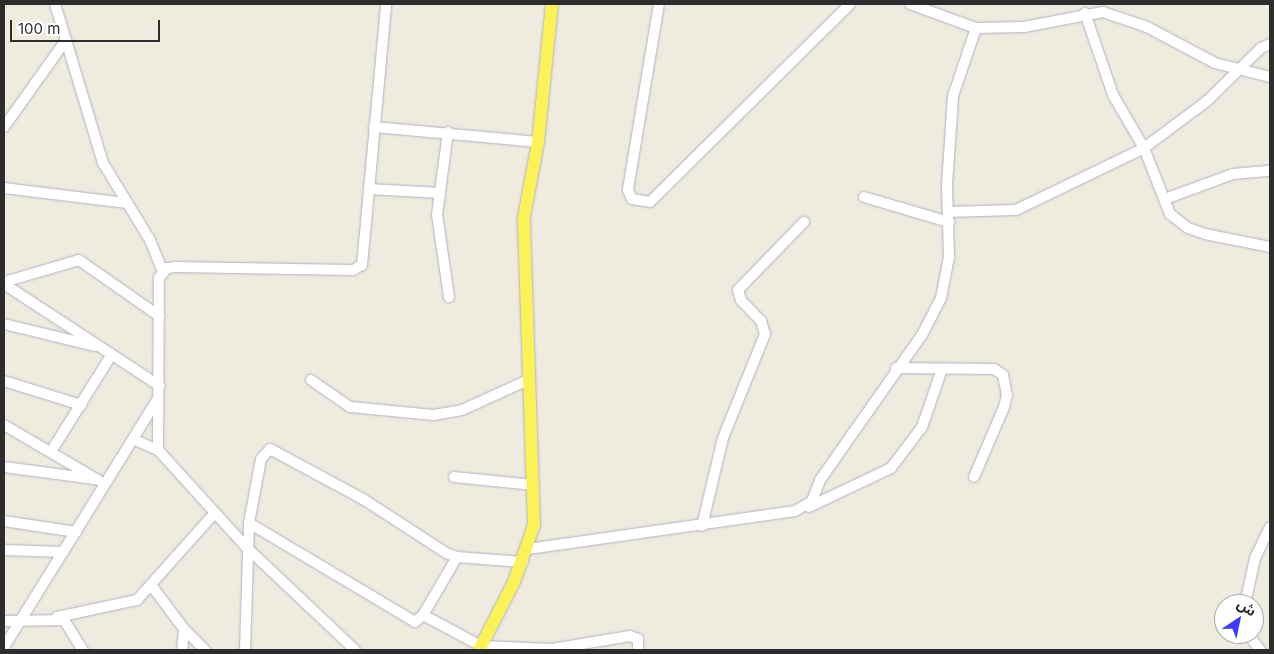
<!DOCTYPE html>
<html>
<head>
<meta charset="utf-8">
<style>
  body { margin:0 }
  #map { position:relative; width:1274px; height:654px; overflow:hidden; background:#efebde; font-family:Inter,"Noto Sans Arabic",sans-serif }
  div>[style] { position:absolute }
  .roads { filter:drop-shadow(0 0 1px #b2b2c1) drop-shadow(0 0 1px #b2b2c1) }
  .minor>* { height:10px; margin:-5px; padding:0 5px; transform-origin:5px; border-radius:5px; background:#fff }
  .major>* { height:12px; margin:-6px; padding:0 6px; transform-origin:6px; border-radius:6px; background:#fbf257 }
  span { translate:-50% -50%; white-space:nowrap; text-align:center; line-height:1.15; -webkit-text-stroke:5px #fff; paint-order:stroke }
  .frame { position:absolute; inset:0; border:5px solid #2d2d2d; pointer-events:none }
  .north { position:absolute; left:1214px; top:594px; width:50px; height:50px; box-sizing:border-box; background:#fff; border:1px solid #ababab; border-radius:50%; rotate:34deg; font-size:14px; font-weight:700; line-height:20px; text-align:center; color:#2d2d2d }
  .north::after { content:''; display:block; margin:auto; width:18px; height:22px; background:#3b3cff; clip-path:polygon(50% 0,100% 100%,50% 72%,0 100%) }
  .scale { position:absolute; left:10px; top:20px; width:150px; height:22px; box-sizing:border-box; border:2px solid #2d2d2d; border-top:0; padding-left:6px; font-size:15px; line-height:18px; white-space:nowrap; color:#2d2d2d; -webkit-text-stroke:4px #fff; paint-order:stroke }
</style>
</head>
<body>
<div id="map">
  <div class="roads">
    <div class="minor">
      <i style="left:55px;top:4px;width:166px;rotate:73.2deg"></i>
      <i style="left:103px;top:163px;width:90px;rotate:58.6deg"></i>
      <i style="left:150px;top:240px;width:35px;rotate:68deg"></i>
      <i style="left:659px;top:4px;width:189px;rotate:99.5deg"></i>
      <i style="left:628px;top:190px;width:10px;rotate:66deg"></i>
      <i style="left:632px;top:199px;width:18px;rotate:9deg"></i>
      <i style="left:650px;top:202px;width:281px;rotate:-44.7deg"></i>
      <i style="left:910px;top:4px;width:70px;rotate:20deg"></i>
      <i style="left:976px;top:28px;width:48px;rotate:-1.2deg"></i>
      <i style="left:1024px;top:27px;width:80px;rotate:-10.8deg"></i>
      <i style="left:1103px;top:12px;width:46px;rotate:18.8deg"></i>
      <i style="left:1147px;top:27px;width:77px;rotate:27.9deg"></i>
      <i style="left:1215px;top:63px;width:57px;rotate:14.3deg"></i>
      <i style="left:1085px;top:13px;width:87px;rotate:71.1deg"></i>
      <i style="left:1113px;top:95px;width:61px;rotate:59.7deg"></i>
      <i style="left:1144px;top:148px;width:71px;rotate:68.5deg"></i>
      <i style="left:1170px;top:214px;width:23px;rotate:38deg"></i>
      <i style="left:1188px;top:228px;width:18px;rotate:19deg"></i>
      <i style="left:1205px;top:234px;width:66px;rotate:11.3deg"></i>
      <i style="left:4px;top:127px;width:107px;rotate:-54.5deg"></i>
      <i style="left:374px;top:127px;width:165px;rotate:5.2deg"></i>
      <i style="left:448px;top:132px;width:83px;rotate:97.6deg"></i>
      <i style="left:437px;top:214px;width:84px;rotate:81.8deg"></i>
      <i style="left:4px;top:188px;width:124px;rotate:7deg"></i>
      <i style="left:369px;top:189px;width:71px;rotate:3.2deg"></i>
      <i style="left:864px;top:197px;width:89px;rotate:16.4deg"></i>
      <i style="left:1165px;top:199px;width:72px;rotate:-20.2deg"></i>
      <i style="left:1233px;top:174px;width:37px;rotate:-5deg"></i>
      <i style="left:948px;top:212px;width:68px;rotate:-1.7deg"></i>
      <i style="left:1016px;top:210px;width:142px;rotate:-25.8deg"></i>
      <i style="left:1144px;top:148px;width:79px;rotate:-36.7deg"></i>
      <i style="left:1207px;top:101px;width:76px;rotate:-44.5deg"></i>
      <i style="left:1261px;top:48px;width:10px;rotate:-24deg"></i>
      <i style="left:4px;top:282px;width:78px;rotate:-16.3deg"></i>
      <i style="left:79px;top:260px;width:98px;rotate:35deg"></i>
      <i style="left:4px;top:284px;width:186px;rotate:33.2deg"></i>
      <i style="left:4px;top:324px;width:94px;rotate:13.6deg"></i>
      <i style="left:896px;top:368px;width:98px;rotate:0.6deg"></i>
      <i style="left:994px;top:369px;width:11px;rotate:34deg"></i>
      <i style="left:1003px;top:375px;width:20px;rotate:79deg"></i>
      <i style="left:1007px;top:395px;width:12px;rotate:104deg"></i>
      <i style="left:1004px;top:407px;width:76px;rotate:113.2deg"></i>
      <i style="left:311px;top:380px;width:47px;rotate:34.7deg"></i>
      <i style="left:350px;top:407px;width:84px;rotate:5.4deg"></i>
      <i style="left:434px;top:415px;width:28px;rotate:-10deg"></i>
      <i style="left:462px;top:410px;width:72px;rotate:-24.4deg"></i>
      <i style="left:4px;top:381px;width:81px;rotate:17.3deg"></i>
      <i style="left:4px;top:425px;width:109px;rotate:30.3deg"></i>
      <i style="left:133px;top:439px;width:27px;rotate:24deg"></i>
      <i style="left:52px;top:450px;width:113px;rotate:-58deg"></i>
      <i style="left:4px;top:467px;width:91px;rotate:7.6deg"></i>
      <i style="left:454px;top:477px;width:80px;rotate:5.7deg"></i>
      <i style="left:809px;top:507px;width:91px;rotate:-25.4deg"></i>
      <i style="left:891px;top:468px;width:51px;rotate:-52.9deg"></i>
      <i style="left:922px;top:427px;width:61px;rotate:-71deg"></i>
      <i style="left:4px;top:521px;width:73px;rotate:8.7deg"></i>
      <i style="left:249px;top:523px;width:193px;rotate:30.8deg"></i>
      <i style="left:415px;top:622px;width:11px;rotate:-41deg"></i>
      <i style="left:423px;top:615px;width:66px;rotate:28.1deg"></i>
      <i style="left:481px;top:646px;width:71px;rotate:2.4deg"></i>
      <i style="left:552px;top:649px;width:79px;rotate:-9.5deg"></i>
      <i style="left:630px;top:636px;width:9px;rotate:21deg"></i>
      <i style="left:638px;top:639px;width:11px;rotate:90deg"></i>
      <i style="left:702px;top:526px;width:90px;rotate:-76.6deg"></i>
      <i style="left:723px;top:438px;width:112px;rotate:-68deg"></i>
      <i style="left:765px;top:334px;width:14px;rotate:-107deg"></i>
      <i style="left:761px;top:321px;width:29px;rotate:-134deg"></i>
      <i style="left:741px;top:300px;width:10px;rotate:-107deg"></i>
      <i style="left:738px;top:290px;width:95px;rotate:-45.9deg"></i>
      <i style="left:528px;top:549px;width:270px;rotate:-8.1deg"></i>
      <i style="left:795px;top:511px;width:20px;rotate:-30deg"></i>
      <i style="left:812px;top:501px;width:22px;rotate:-69deg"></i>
      <i style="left:820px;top:480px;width:177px;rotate:-54.9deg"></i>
      <i style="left:922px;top:335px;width:42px;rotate:-62.8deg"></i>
      <i style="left:941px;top:298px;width:42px;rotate:-79deg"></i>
      <i style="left:949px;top:257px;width:72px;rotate:-91.6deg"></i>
      <i style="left:947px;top:185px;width:89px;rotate:-86.1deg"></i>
      <i style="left:953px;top:96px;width:72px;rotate:-71.3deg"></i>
      <i style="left:4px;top:550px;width:59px;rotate:1.9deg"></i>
      <i style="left:63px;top:552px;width:181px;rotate:-58.3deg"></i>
      <i style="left:151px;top:585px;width:55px;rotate:53.1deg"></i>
      <i style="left:184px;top:629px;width:21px;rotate:95deg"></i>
      <i style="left:1245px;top:604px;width:47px;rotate:-77.7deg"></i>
      <i style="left:1255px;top:558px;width:34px;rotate:-64deg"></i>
      <i style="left:423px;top:615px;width:67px;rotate:-59.6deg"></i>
      <i style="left:57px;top:617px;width:82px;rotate:-12deg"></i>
      <i style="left:137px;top:600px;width:115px;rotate:-48.2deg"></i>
      <i style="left:4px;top:621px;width:60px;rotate:-1deg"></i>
      <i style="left:64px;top:620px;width:36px;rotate:58deg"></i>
      <i style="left:184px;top:629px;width:30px;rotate:45deg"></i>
      <i style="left:1248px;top:634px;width:20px;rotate:53deg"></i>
      <i style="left:4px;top:647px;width:112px;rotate:-58.2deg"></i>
      <i style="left:245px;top:650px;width:127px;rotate:-88.2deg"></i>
      <i style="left:249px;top:523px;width:65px;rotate:-79.4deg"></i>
      <i style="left:261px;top:459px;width:13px;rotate:-48deg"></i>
      <i style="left:270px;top:449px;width:106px;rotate:28.3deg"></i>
      <i style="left:363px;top:499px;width:99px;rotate:33deg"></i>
      <i style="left:446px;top:553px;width:12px;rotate:20deg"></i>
      <i style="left:457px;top:557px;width:66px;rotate:4.3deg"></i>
      <i style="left:355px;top:650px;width:149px;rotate:-136.6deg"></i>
      <i style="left:247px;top:548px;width:132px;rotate:-132.2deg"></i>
      <i style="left:158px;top:450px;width:172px;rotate:-89.7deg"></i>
      <i style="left:159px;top:278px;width:13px;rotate:-51deg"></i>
      <i style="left:167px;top:268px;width:8px;rotate:-7deg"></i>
      <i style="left:175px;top:267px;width:178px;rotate:1deg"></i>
      <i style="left:353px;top:270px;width:10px;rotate:-29deg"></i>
      <i style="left:362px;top:265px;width:262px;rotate:-84.7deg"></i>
    </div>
    <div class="major">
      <i style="left:479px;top:650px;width:76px;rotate:-62.8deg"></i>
      <i style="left:514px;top:582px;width:60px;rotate:-70.7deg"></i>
      <i style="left:534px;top:525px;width:308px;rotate:-91.9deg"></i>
      <i style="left:524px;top:217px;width:76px;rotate:-79.4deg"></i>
      <i style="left:538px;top:142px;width:139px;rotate:-84.2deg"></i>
    </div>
  </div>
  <div class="frame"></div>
  <div class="north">ش</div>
  <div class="scale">100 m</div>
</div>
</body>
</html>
